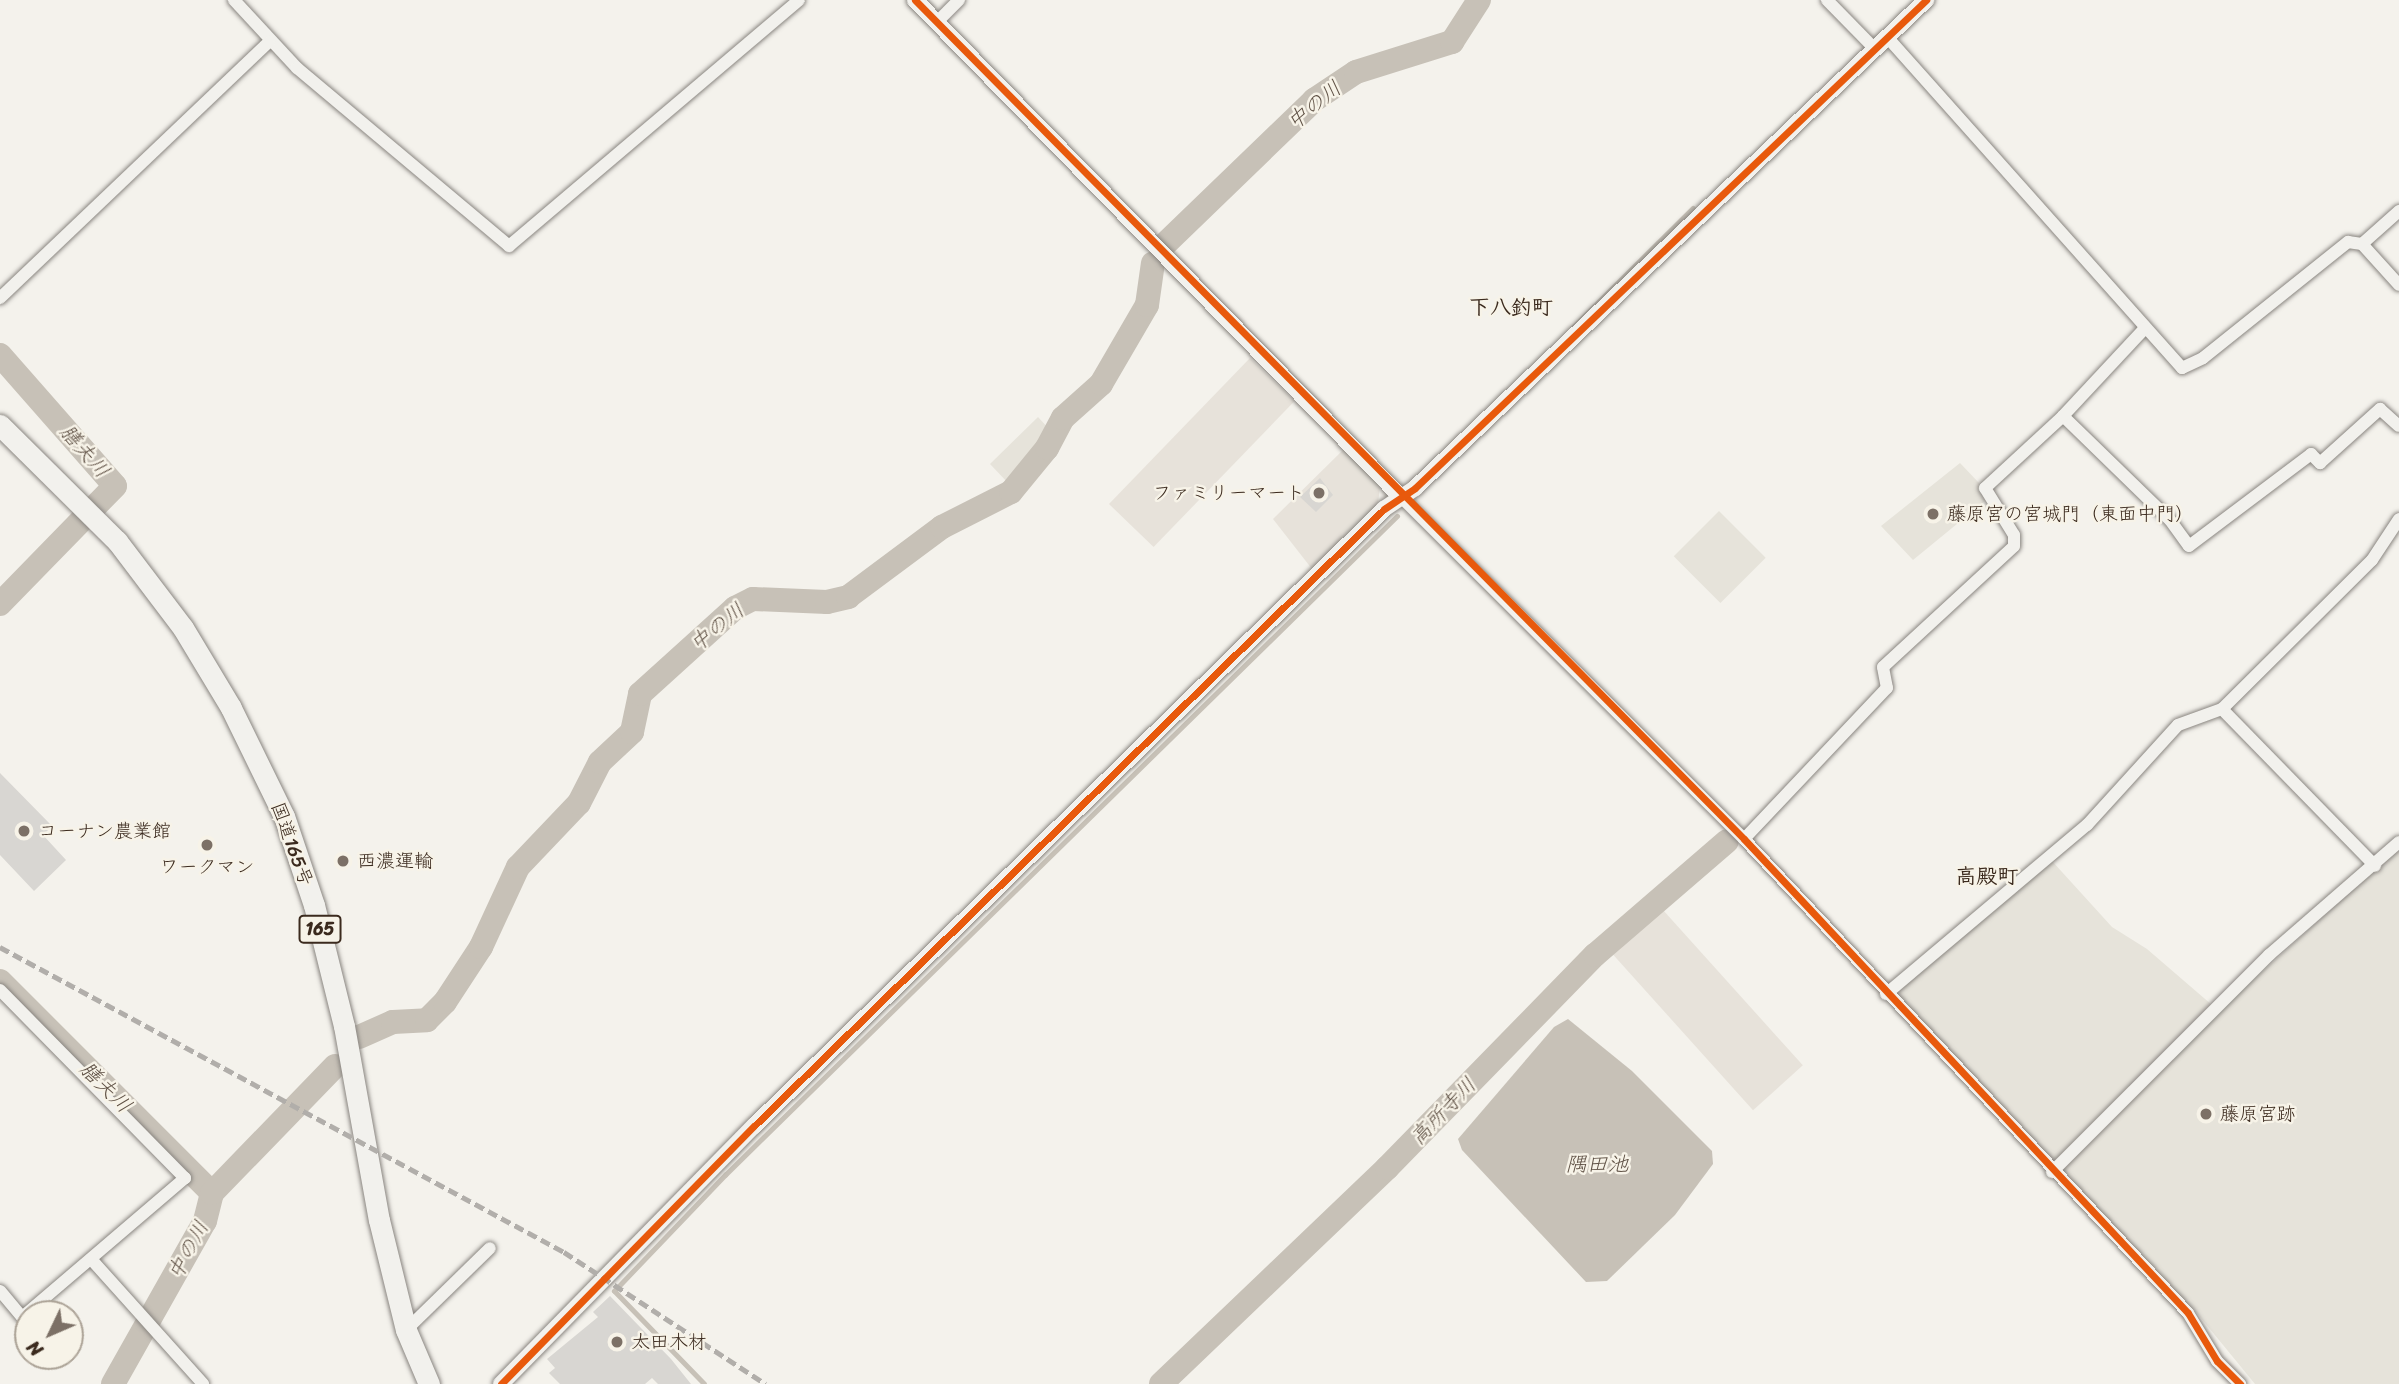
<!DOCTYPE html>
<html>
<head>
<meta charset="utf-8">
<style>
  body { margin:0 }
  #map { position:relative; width:2399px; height:1384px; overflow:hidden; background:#f4f2ec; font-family:Sriracha,"Klee One",sans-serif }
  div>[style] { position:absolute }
  .built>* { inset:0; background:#e7e2da; transform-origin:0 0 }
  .green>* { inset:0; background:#e6e3da; transform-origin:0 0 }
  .water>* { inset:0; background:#c7c1b7 }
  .stream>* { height:4.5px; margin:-2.25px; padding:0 2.25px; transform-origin:2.25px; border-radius:2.25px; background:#c7c1b7 }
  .river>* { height:24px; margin:-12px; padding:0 12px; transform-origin:12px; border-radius:12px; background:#c7c1b7 }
  .building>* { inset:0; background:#d8d6d2 }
  .roads { filter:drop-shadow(0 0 2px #898580) drop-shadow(0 0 2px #898580) }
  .minor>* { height:12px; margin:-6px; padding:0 6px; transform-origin:6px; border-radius:6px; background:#f2f1ed }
  .tertiary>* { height:16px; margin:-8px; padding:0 8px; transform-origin:8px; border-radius:8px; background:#f2f1ed }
  .trunk>* { height:21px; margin:-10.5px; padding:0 10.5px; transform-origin:10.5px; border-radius:10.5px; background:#f2f1ed }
  .rail>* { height:4.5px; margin-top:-2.25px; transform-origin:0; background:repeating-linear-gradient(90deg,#b1aeaa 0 10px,transparent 0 15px) }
  .cycleway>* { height:7px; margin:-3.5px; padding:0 3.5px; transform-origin:3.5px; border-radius:3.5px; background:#e8590c }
  .dots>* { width:19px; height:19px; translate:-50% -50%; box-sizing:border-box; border:4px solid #f7f3e8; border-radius:50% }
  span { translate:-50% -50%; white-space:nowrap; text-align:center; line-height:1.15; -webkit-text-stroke:5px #f7f3e8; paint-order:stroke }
  .shield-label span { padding:2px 5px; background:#f7f3e8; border:2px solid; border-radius:5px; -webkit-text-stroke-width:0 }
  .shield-label { font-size:18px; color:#3b2a1e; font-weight:700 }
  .poi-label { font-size:19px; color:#3b2a1e }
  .right { translate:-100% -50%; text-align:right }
  .left { translate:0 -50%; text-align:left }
  .street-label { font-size:19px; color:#3b2a1e }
  .water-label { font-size:21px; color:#5f5145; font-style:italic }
  .neighbourhood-label { font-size:21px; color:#3b2a1e; font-weight:700 }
  .north { position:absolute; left:14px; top:1300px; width:70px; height:70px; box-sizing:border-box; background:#f7f3e8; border:2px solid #aca397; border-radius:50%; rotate:226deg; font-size:19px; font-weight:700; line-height:28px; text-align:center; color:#3b2a1e }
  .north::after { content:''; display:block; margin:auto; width:24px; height:32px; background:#7c7066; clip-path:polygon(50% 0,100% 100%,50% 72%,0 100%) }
</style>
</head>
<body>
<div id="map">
  <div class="built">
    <i style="left:1250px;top:358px;width:62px;height:203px;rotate:44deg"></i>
    <i style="clip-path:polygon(1344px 449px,1380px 487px,1378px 503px,1312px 569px,1273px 519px)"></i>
    <i style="left:1663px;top:910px;width:209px;height:67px;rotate:48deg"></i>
  </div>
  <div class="green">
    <i style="clip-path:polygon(1038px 417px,1050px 430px,1009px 484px,990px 464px)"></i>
    <i style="clip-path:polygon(1960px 463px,1980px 484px,1985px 501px,1913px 560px,1881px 526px)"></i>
    <i style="left:1719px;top:511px;width:66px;height:64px;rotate:45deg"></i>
    <i style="clip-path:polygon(2399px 848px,2399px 1384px,2255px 1384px,2196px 1312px,1899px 996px,1900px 988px,2052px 861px,2112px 927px,2147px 949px,2219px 1011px)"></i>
  </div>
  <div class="water">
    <i style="clip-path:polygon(1568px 1019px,1632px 1071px,1712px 1151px,1713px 1164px,1675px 1215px,1607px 1281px,1586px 1282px,1462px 1150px,1458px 1139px,1554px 1027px)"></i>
  </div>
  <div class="stream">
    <i style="left:1572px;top:328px;width:170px;rotate:-44.8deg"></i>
    <i style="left:704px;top:1384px;width:129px;rotate:-134.1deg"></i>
    <i style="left:614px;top:1291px;width:161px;rotate:-46.3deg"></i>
    <i style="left:725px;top:1175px;width:941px;rotate:-44.44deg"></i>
  </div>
  <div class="river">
    <i style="left:1164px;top:245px;width:209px;rotate:-44deg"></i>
    <i style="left:1314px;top:100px;width:50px;rotate:-33.7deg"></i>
    <i style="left:1356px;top:72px;width:101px;rotate:-17.4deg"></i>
    <i style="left:1452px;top:42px;width:50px;rotate:-57.3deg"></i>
    <i style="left:0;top:355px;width:174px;rotate:48.7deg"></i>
    <i style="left:115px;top:486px;width:165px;rotate:134.3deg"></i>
    <i style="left:0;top:981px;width:300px;rotate:45deg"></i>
    <i style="left:359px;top:1037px;width:37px;rotate:-24deg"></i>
    <i style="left:393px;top:1022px;width:34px;rotate:-3deg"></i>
    <i style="left:427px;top:1020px;width:25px;rotate:-45deg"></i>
    <i style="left:445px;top:1002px;width:66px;rotate:-56.8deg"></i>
    <i style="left:481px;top:947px;width:88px;rotate:-65.2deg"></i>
    <i style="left:518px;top:867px;width:88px;rotate:-46.4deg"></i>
    <i style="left:579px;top:803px;width:46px;rotate:-62.9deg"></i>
    <i style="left:600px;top:762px;width:44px;rotate:-43.2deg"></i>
    <i style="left:632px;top:732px;width:39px;rotate:-78deg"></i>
    <i style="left:640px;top:694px;width:128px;rotate:-42.2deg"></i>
    <i style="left:735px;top:608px;width:20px;rotate:-27deg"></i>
    <i style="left:753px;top:599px;width:74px;rotate:2.3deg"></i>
    <i style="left:827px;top:602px;width:22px;rotate:-13deg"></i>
    <i style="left:848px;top:597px;width:117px;rotate:-36.7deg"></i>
    <i style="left:942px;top:527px;width:77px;rotate:-26.9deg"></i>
    <i style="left:1011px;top:492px;width:57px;rotate:-50.7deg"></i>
    <i style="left:1047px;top:448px;width:34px;rotate:-62deg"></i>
    <i style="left:1063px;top:418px;width:51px;rotate:-41.8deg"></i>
    <i style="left:1101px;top:384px;width:91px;rotate:-59.8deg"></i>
    <i style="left:1147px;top:305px;width:42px;rotate:-81.9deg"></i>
    <i style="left:113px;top:1384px;width:187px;rotate:-60.6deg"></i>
    <i style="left:205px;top:1221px;width:29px;rotate:-76deg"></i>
    <i style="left:212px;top:1193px;width:177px;rotate:-45.9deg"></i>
    <i style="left:1161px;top:1384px;width:313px;rotate:-43.7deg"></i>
    <i style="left:1387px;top:1168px;width:298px;rotate:-45.7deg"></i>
    <i style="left:1595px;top:955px;width:174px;rotate:-40.8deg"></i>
  </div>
  <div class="building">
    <i style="clip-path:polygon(1320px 478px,1333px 495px,1316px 512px,1300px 497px)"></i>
    <i style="clip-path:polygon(0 773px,52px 826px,43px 835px,66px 860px,34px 891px,0 855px)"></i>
    <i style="clip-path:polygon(610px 1296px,671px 1359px,691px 1384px,658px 1384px,652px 1378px,645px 1384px,560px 1384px,549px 1373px,555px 1368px,547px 1359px,598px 1317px,593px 1312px)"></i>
  </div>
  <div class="roads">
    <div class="minor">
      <i style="left:234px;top:0;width:93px;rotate:47.2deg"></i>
      <i style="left:297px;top:68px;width:277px;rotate:40deg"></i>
      <i style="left:509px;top:246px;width:380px;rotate:-40.3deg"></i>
      <i style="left:1827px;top:0;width:69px;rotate:45.6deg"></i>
      <i style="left:937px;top:22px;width:31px;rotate:-45deg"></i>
      <i style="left:1888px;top:38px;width:442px;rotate:48.3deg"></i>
      <i style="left:2182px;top:368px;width:23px;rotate:-25deg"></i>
      <i style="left:2203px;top:358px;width:186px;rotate:-38.7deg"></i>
      <i style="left:2348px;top:242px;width:14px;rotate:8deg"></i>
      <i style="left:2362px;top:244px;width:55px;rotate:47.9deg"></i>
      <i style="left:2362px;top:244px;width:50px;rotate:-41.7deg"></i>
      <i style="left:0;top:298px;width:371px;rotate:-43.6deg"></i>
      <i style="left:2063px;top:416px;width:149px;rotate:44.2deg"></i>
      <i style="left:2170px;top:520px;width:32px;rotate:54deg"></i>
      <i style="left:2189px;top:546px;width:153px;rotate:-37deg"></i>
      <i style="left:2311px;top:454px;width:13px;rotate:45deg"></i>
      <i style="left:2320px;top:463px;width:81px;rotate:-42deg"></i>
      <i style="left:2380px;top:409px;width:25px;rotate:42deg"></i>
      <i style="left:1401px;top:497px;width:484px;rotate:44.9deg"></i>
      <i style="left:1744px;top:839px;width:649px;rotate:46.87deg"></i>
      <i style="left:2188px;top:1313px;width:56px;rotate:58.9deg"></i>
      <i style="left:2217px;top:1361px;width:33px;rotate:45deg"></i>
      <i style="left:2222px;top:709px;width:219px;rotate:45.7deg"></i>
      <i style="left:1744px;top:839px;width:208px;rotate:-46.6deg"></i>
      <i style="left:1887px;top:688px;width:21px;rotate:-101deg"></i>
      <i style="left:1883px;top:667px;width:178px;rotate:-42.7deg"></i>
      <i style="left:2014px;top:546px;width:11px;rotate:-90deg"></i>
      <i style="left:2014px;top:535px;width:55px;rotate:-121.7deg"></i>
      <i style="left:1985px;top:488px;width:106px;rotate:-42.7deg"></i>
      <i style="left:2063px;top:416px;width:120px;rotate:-47deg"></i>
      <i style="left:0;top:990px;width:264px;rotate:45.5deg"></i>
      <i style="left:185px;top:1178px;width:214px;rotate:139.5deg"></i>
      <i style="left:22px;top:1317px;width:34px;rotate:-130deg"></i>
      <i style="left:1886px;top:994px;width:263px;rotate:-40.1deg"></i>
      <i style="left:2087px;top:825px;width:135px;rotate:-47.7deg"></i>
      <i style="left:2178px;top:725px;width:47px;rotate:-20deg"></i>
      <i style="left:2222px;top:709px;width:211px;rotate:-44.8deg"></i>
      <i style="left:2372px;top:560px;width:49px;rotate:-56.6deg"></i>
      <i style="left:2052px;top:1172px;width:307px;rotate:-45deg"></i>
      <i style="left:2269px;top:955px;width:172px;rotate:-41deg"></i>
      <i style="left:91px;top:1259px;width:168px;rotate:48.1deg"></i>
      <i style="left:406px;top:1330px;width:117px;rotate:-44.3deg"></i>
    </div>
    <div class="tertiary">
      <i style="left:915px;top:0;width:695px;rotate:45.64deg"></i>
      <i style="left:501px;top:1384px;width:361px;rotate:-45.6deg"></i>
      <i style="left:754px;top:1126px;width:882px;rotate:-44.4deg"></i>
      <i style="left:1384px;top:509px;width:37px;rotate:-34deg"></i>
      <i style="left:1415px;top:488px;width:707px;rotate:-43.68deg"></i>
    </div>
    <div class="trunk">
      <i style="left:0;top:425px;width:165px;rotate:44.8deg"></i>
      <i style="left:117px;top:541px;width:109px;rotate:52.8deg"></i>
      <i style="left:183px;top:628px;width:93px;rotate:59deg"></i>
      <i style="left:231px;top:708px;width:120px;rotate:63.9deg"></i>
      <i style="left:284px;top:816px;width:94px;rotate:71.4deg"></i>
      <i style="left:314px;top:905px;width:125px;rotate:76.1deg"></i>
      <i style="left:344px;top:1026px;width:197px;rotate:79.8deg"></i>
      <i style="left:379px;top:1220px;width:113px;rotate:76.2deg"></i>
      <i style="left:406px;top:1330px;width:59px;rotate:66.9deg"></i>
    </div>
  </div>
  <div class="rail">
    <i style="left:0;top:947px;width:641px;rotate:28.4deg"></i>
    <i style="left:564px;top:1252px;width:241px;rotate:33.2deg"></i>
  </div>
  <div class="cycleway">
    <i style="left:915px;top:0;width:1179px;rotate:45.34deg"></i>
    <i style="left:1744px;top:839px;width:649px;rotate:46.87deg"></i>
    <i style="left:2188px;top:1313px;width:56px;rotate:58.9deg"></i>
    <i style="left:2217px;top:1361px;width:33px;rotate:45deg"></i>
    <i style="left:501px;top:1384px;width:361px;rotate:-45.6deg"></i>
    <i style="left:754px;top:1126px;width:882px;rotate:-44.4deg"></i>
    <i style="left:1384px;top:509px;width:37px;rotate:-34deg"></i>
    <i style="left:1415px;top:488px;width:707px;rotate:-43.68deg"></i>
  </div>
  <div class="dots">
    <i style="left:1319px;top:493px;background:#7c7066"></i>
    <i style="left:1933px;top:514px;background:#7c7066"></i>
    <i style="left:24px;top:831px;background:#7c7066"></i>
    <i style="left:207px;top:845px;background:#7c7066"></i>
    <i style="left:343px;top:861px;background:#7c7066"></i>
    <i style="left:2206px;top:1114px;background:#7c7066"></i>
    <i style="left:617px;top:1342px;background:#7c7066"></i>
  </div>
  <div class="shield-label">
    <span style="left:320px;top:929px">165</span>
  </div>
  <div class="poi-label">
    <span class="right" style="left:1305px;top:493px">ファミリーマート</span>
    <span class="left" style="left:1947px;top:514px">藤原宮の宮城門（東面中門）</span>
    <span class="left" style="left:38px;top:831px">コーナン農業館</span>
    <span class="left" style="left:357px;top:861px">西濃運輸</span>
    <span style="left:207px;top:867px">ワークマン</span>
    <span class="left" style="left:2220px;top:1114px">藤原宮跡</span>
    <span class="left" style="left:631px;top:1342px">太田木材</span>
  </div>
  <div class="street-label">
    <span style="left:292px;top:844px;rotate:70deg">国道165号</span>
  </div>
  <div class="water-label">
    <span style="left:1314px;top:105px;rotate:-39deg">中の川</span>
    <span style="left:85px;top:451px;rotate:49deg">膳夫川</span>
    <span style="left:717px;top:627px;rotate:-39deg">中の川</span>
    <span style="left:106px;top:1087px;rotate:45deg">膳夫川</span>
    <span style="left:1443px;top:1111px;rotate:-46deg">高所寺川</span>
    <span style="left:1597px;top:1164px">隅田池</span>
    <span style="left:188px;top:1250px;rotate:-62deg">中の川</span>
  </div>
  <div class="neighbourhood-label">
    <span style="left:1511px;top:307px">下八釣町</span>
    <span style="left:1987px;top:876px">高殿町</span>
  </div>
  <div class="north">N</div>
</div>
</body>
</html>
